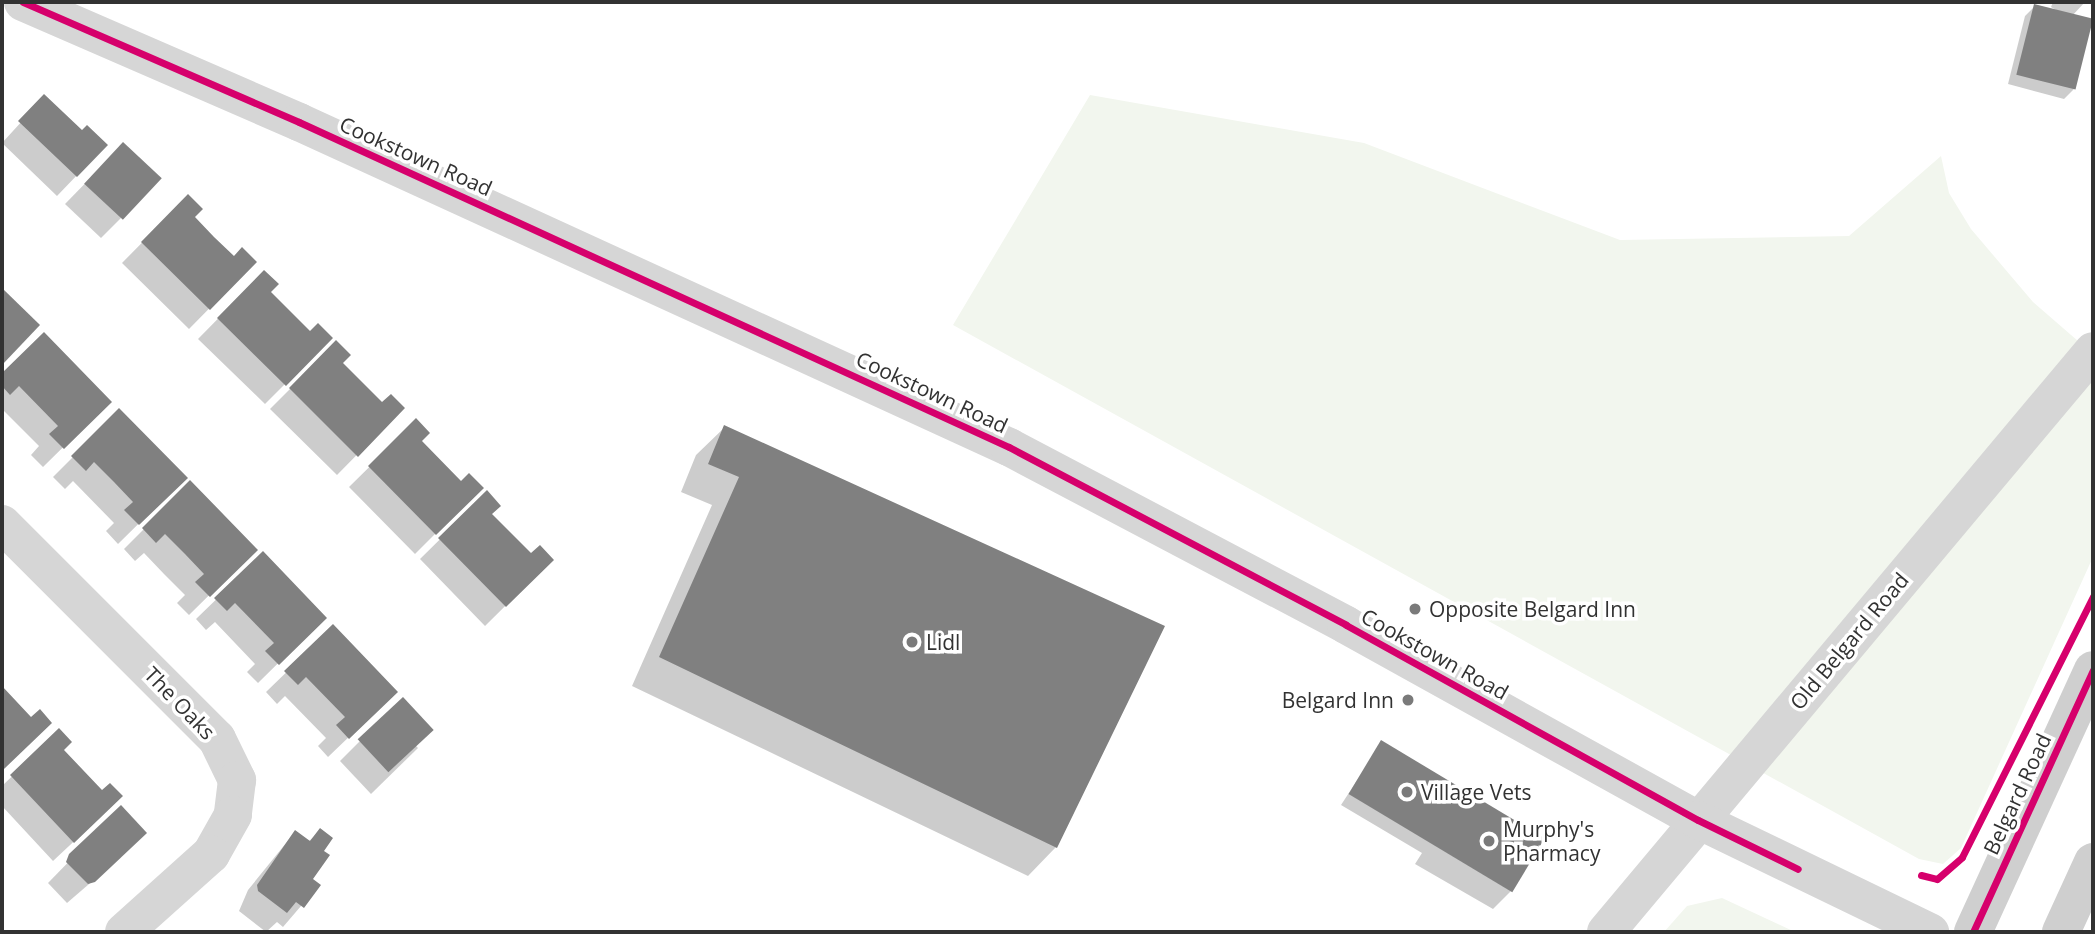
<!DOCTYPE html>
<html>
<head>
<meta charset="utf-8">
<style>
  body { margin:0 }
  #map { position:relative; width:2095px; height:934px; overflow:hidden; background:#fff; font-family:"Open Sans",sans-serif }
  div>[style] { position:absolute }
  .green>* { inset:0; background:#f2f6ee }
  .shadow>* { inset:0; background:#0003 }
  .building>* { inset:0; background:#808080; transform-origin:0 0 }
  .minor>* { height:38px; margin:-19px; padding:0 19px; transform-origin:19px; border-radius:19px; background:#d6d6d6 }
  .tertiary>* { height:38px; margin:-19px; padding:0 19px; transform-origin:19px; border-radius:19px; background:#d6d6d6 }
  .secondary>* { height:38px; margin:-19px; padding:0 19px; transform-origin:19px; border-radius:19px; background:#cfcfcf }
  .cycleway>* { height:7px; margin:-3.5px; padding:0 3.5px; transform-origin:3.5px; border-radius:3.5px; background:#d6006c }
  .dots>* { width:19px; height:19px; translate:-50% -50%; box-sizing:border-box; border:4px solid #fff; border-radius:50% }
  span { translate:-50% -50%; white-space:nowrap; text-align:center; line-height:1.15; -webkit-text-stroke:7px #fff; paint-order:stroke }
  .street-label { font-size:21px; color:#323232 }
  .poi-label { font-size:21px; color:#323232 }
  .left { translate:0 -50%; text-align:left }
  .right { translate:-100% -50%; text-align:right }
  .frame { position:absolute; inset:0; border:4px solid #323232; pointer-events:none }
</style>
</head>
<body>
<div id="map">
  <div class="green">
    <i style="clip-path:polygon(1090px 95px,1364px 143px,1620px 240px,1849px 236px,1941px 156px,1949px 193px,1971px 229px,2033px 302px,2093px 354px,2093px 557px,1961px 848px,1943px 864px,1919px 859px,953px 325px)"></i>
    <i style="clip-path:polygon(1722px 898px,1795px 932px,1664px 932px,1687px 906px)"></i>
  </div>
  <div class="shadow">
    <i style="clip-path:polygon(2053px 2px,2085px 2px,2072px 16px,2074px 89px,2064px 99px,2008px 84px,2025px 16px,2035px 6px,2061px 13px,2051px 7px)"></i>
    <i style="clip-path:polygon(45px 96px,82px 132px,106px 145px,57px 196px,2px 143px)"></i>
    <i style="clip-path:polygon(104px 164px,121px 218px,101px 238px,65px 204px)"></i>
    <i style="clip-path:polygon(188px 196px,192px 217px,234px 258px,255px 262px,189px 329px,122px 263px)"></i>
    <i style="clip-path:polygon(264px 272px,268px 292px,310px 334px,331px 338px,265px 404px,198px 339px)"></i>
    <i style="clip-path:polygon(44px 335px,109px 402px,43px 467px,31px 455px,39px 446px,2px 409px,2px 376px)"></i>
    <i style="clip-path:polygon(336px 343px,340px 363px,382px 405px,403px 408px,337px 475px,270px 409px)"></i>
    <i style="clip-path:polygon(119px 411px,185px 478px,118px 544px,106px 531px,114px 523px,73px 481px,65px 489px,53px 477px)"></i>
    <i style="clip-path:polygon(416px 421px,420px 441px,461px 484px,481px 488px,415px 554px,349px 487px)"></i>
    <i style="clip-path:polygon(725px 427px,1056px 847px,1028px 876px,632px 686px,712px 505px,681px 492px,696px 455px)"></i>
    <i style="clip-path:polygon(190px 483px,255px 550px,189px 615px,177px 603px,185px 595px,164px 574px,144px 553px,135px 561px,124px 549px)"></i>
    <i style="clip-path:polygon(487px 493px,490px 514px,531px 556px,552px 560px,485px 626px,420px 559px)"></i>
    <i style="clip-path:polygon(263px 554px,324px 618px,258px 683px,247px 672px,255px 664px,215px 622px,206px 630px,196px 619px)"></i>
    <i style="clip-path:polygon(333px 627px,375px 712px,328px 757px,318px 746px,326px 738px,285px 696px,277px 704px,266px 692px)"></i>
    <i style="clip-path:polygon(2px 689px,31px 720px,30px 743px,2px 770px)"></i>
    <i style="clip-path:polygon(59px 731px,61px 750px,101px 816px,53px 861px,2px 806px,2px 786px)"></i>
    <i style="clip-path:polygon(360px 741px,416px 746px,418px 748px,371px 794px,340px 761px)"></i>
    <i style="clip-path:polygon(1382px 742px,1513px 889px,1493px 909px,1415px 864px,1422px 853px,1341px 805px)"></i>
    <i style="clip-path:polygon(121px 808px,125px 853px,67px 903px,48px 883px)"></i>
    <i style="clip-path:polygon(320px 831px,321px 851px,310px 879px,319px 885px,283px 927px,277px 922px,266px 932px,239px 911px,248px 890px,295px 832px,308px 842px)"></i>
  </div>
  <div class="building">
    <i style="left:2034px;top:4px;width:61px;height:73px;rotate:14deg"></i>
    <i style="clip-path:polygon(44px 94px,82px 130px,87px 125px,108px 145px,77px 177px,18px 121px)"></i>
    <i style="left:123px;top:142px;width:53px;height:57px;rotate:43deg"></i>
    <i style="clip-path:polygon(188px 194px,203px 209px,195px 217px,214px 237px,234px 256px,242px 247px,257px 262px,210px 310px,141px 242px)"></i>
    <i style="clip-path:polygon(264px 270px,279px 284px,271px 292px,310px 331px,318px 323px,333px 338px,286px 386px,217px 318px)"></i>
    <i style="clip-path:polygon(2px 288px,40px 325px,2px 365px)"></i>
    <i style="clip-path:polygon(44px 332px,112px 402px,64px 449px,49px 434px,58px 426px,19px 386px,10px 395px,2px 386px,2px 373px)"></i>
    <i style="clip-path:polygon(336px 340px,351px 355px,343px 363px,382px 402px,391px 394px,405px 408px,358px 457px,289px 388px)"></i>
    <i style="clip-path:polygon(119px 408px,188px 478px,139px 525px,124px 510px,133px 502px,114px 482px,94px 462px,86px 471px,71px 456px)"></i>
    <i style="clip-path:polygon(416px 418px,430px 433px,422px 441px,461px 481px,469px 473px,484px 488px,436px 535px,368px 466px)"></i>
    <i style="clip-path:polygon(724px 425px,1165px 626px,1057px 848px,659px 657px,739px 477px,708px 464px)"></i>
    <i style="clip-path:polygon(190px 480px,258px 550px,210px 597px,195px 582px,204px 574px,185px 554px,165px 534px,156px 543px,142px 528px)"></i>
    <i style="clip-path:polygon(487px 490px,501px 506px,492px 514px,531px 553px,540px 545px,554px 560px,506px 607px,438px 538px)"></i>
    <i style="clip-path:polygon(263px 551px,327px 618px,279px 665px,265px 651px,274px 643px,235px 603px,227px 611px,214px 598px)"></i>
    <i style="clip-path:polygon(333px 624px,398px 692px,349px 739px,336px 725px,345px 717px,306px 677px,298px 685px,284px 671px)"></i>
    <i style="clip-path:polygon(2px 686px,31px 717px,40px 709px,52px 723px,4px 769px)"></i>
    <i style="left:403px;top:697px;width:45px;height:62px;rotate:47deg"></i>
    <i style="clip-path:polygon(59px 728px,72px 742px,64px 750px,102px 790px,110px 783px,123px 796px,74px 843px,10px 775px)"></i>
    <i style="left:1381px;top:740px;width:191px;height:63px;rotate:31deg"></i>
    <i style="clip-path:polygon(121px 805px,147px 833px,95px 882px,88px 884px,66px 862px,69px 854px)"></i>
    <i style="clip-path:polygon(320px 828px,333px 838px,324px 851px,330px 855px,313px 879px,321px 885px,304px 908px,296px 902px,287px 913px,258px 891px,257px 885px,295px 830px,310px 841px)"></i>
  </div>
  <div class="minor">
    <i style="left:2px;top:524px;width:304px;rotate:45deg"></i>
    <i style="left:217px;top:739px;width:46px;rotate:64deg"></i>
    <i style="left:237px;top:780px;width:35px;rotate:97deg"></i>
    <i style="left:233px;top:815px;width:45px;rotate:119.4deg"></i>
    <i style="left:211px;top:854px;width:117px;rotate:138.1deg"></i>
    <i style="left:1606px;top:932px;width:758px;rotate:-50.03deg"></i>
  </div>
  <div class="tertiary">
    <i style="left:23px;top:2px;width:301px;rotate:23.5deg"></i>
    <i style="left:299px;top:122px;width:781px;rotate:24.6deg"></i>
    <i style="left:1009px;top:447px;width:381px;rotate:27.8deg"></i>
    <i style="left:1346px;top:625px;width:402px;rotate:29deg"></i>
    <i style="left:1698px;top:820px;width:258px;rotate:25.8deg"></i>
  </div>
  <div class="secondary">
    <i style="left:1973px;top:932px;width:288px;rotate:-65.4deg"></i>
    <i style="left:2061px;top:932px;width:77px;rotate:-65.4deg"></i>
  </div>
  <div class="cycleway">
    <i style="left:23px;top:2px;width:301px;rotate:23.5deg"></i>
    <i style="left:299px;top:122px;width:781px;rotate:24.6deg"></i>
    <i style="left:1009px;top:447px;width:381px;rotate:27.8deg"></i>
    <i style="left:1346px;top:625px;width:402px;rotate:29deg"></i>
    <i style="left:1698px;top:820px;width:111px;rotate:26.1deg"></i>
    <i style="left:1921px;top:875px;width:16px;rotate:14deg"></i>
    <i style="left:1937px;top:879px;width:33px;rotate:-41deg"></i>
    <i style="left:1962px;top:857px;width:292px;rotate:-63.3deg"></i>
    <i style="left:1973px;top:932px;width:288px;rotate:-65.4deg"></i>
  </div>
  <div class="dots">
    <i style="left:1415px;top:609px;background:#7a7a7a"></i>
    <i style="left:912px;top:642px;background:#7a7a7a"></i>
    <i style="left:1408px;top:700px;background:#7a7a7a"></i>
    <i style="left:1407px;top:792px;background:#7a7a7a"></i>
    <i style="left:1489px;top:841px;background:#7a7a7a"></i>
  </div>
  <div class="street-label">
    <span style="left:416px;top:156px;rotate:24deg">Cookstown Road</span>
    <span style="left:932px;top:392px;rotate:25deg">Cookstown Road</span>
    <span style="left:1849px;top:641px;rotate:-50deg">Old Belgard Road</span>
    <span style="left:1435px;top:654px;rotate:29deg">Cookstown Road</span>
    <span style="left:180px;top:703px;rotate:46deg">The Oaks</span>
    <span style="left:2017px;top:794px;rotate:-65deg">Belgard Road</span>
  </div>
  <div class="poi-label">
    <span class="left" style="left:1429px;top:609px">Opposite Belgard Inn</span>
    <span class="left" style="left:926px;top:642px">Lidl</span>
    <span class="right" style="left:1394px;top:700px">Belgard Inn</span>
    <span class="left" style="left:1421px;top:792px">Village Vets</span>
    <span class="left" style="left:1503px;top:841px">Murphy's<br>Pharmacy</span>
  </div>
  <div class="frame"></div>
</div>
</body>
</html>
